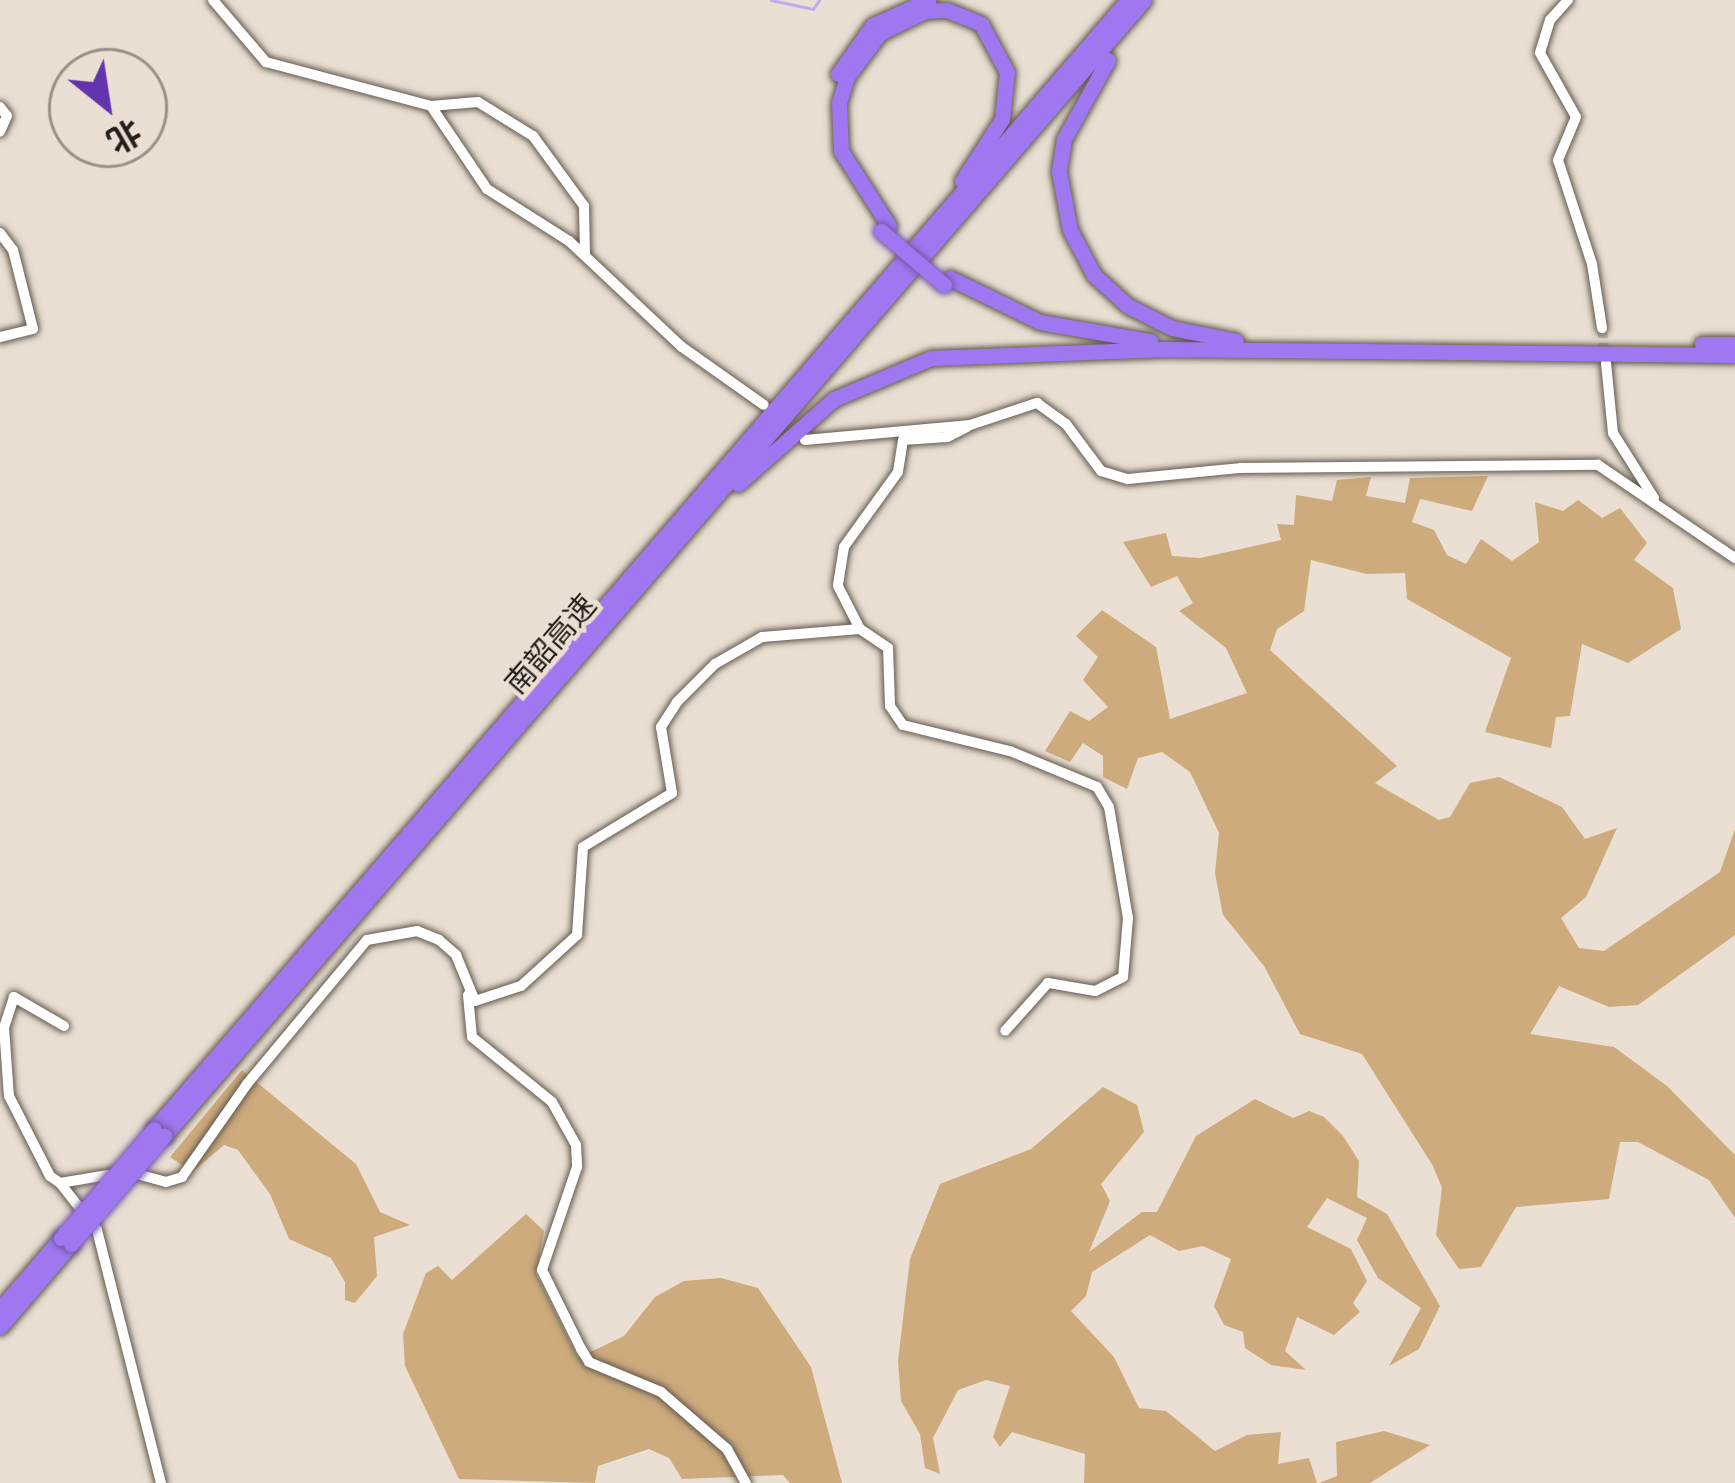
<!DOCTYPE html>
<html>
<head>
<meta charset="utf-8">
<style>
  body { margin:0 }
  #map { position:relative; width:1735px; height:1483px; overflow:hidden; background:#eadfd2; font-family:"Archivo Narrow","Noto Sans SC",sans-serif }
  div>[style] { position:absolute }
  .green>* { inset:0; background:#ceab7d }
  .stream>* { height:3px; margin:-1.5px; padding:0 1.5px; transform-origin:1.5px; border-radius:1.5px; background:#beacee }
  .minor-tunnel>* { height:10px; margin-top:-5px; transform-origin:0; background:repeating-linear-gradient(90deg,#c2b8ad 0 10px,transparent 0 15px) }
  .roads { filter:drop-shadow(0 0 3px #62594e) drop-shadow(0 0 3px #62594e) }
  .minor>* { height:10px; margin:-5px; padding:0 5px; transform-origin:5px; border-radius:5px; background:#fff }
  .highway>* { height:15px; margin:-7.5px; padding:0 7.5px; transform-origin:7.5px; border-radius:7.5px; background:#9f78f1 }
  .bridges { filter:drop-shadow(0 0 3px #7358a5) drop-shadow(0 0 3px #7358a5) }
  .highway-bridge>* { height:15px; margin:-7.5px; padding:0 7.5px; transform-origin:7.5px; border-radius:7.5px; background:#9f78f1 }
  span { translate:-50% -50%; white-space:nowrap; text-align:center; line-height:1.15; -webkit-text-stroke:9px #eadfd2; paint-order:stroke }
  .street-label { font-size:30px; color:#221e19 }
  .north { position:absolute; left:48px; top:48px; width:120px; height:120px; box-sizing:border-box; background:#eadfd2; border:3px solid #9a9288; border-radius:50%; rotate:150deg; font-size:33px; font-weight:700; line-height:48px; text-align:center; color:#221e19 }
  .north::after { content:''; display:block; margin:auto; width:42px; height:54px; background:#6335ac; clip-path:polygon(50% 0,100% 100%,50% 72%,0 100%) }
</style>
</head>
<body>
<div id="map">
  <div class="green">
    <i style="clip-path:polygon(1488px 476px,1472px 511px,1420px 499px,1412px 522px,1434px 530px,1447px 555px,1466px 564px,1481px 539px,1512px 561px,1539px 542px,1535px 502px,1563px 511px,1578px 500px,1602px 518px,1620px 508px,1647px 543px,1634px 560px,1673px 588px,1681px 629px,1628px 663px,1582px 644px,1570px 716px,1556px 717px,1551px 748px,1485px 732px,1511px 658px,1407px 599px,1405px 573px,1367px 574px,1311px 560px,1304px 611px,1277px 629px,1270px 650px,1397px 766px,1375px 783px,1439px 820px,1450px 817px,1470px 783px,1499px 777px,1562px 807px,1585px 839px,1617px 828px,1586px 897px,1561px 918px,1579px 948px,1604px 951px,1720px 872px,1735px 829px,1735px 935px,1638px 1005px,1609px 1007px,1559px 986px,1530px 1034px,1614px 1047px,1667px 1086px,1735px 1155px,1735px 1218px,1709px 1180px,1638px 1142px,1620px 1142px,1609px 1199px,1516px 1207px,1481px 1267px,1459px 1269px,1436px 1235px,1442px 1188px,1433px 1166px,1362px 1054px,1300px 1034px,1264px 966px,1223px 915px,1215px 873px,1219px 833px,1190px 772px,1162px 752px,1138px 758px,1127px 789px,1103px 777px,1103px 756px,1083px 743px,1070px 762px,1045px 751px,1070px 711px,1089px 721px,1108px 707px,1083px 680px,1098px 657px,1076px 636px,1102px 610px,1156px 647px,1170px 719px,1247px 693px,1226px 648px,1179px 611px,1193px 603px,1177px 576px,1151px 587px,1123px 542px,1166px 533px,1172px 556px,1200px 558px,1281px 540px,1277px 524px,1294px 525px,1296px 495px,1332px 501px,1337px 480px,1371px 477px,1366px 496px,1405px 503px,1410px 478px)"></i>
    <i style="clip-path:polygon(242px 1070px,356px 1164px,380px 1212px,410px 1225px,374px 1237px,377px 1276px,355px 1303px,345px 1300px,345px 1282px,331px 1258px,289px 1239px,270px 1194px,238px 1150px,224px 1145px,192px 1172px,170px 1157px)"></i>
    <i style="clip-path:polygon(1103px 1087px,1137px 1105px,1144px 1132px,1101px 1184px,1110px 1201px,1089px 1252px,1142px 1212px,1157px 1212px,1196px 1136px,1255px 1099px,1293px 1118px,1309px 1111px,1324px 1117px,1343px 1136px,1359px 1161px,1357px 1197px,1387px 1214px,1440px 1306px,1419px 1349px,1389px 1366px,1421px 1308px,1378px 1278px,1357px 1240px,1367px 1218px,1327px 1198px,1307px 1227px,1351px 1249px,1367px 1281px,1353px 1303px,1360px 1312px,1334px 1335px,1297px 1317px,1285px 1351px,1306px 1370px,1271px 1365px,1245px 1348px,1243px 1332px,1224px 1325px,1214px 1306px,1231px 1259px,1203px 1246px,1179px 1251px,1150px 1235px,1092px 1272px,1086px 1296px,1071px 1311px,1114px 1357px,1139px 1408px,1166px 1411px,1215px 1451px,1247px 1435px,1281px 1432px,1278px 1464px,1309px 1458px,1317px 1483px,1084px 1483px,1085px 1454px,1012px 1432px,1000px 1447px,993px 1437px,1010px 1386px,986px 1380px,958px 1390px,933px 1438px,940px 1474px,925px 1468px,920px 1434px,901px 1401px,898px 1361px,910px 1259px,940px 1184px,1031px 1149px)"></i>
    <i style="clip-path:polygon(526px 1214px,544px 1231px,536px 1274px,578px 1358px,624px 1336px,655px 1297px,684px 1281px,721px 1278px,758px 1288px,811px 1367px,842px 1483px,790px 1483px,783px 1475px,682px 1479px,669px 1458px,649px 1449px,598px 1466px,595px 1483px,459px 1479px,405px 1366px,403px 1334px,426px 1273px,438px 1266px,452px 1280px)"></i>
    <i style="clip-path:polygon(1384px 1431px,1430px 1445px,1370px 1483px,1319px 1483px,1337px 1476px,1336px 1442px)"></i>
  </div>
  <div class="stream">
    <i style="left:771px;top:0;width:43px;rotate:12.1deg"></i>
    <i style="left:813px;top:9px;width:11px;rotate:-56deg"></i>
  </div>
  <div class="minor-tunnel">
    <i style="left:1602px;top:328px;width:32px;rotate:85deg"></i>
  </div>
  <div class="roads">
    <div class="minor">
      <i style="left:213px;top:0;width:82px;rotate:49.5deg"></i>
      <i style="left:266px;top:62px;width:171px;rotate:14.9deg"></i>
      <i style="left:431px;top:106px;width:100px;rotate:56deg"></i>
      <i style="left:487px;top:189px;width:97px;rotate:32.4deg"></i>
      <i style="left:569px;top:241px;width:155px;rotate:43.2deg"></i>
      <i style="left:682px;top:347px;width:100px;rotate:35.3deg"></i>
      <i style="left:1568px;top:0;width:27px;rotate:132deg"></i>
      <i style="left:1550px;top:20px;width:34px;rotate:107deg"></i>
      <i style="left:1540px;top:53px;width:73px;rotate:60.6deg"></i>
      <i style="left:1576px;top:117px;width:47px;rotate:112.7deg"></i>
      <i style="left:1558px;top:160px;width:109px;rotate:71.9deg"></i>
      <i style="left:1592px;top:264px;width:65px;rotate:81.1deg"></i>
      <i style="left:431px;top:106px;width:47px;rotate:-4.9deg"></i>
      <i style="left:478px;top:102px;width:65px;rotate:31.7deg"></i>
      <i style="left:533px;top:136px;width:87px;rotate:53.9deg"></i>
      <i style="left:584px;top:206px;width:48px;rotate:88.8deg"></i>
      <i style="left:0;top:107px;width:11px;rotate:52deg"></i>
      <i style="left:7px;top:116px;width:17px;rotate:114deg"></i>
      <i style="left:0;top:233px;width:21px;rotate:53deg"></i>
      <i style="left:13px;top:250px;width:81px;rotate:75.8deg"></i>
      <i style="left:33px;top:329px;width:34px;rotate:166deg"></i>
      <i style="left:1606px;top:363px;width:70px;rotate:84.3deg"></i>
      <i style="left:1613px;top:433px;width:77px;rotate:57.8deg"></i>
      <i style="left:967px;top:427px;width:22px;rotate:153deg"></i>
      <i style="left:947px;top:437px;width:44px;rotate:176.1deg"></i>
      <i style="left:903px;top:440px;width:32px;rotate:99deg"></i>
      <i style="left:898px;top:472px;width:92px;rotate:125.8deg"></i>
      <i style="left:844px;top:547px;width:39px;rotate:99deg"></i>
      <i style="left:838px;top:586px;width:48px;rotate:62.9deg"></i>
      <i style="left:860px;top:629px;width:34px;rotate:34deg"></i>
      <i style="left:888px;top:648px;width:58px;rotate:88deg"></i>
      <i style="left:890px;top:706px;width:23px;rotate:56deg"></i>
      <i style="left:903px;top:725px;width:110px;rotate:13.7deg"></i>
      <i style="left:1010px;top:751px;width:94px;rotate:22.5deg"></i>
      <i style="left:1097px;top:787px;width:23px;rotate:59deg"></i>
      <i style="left:1109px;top:807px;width:113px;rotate:80.3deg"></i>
      <i style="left:1128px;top:918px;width:59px;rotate:94.8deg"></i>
      <i style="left:1123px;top:977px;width:31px;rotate:153deg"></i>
      <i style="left:1095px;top:991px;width:48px;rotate:-170.3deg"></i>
      <i style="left:1048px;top:983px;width:64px;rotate:131.9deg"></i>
      <i style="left:805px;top:440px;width:166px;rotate:-5.2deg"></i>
      <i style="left:970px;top:425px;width:71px;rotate:-18.2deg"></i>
      <i style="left:1037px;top:403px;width:36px;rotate:36deg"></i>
      <i style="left:1066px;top:424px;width:59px;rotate:53.3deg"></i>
      <i style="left:1101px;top:471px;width:28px;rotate:17deg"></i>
      <i style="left:1128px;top:479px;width:114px;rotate:-5.6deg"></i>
      <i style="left:1241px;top:468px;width:357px;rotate:-0.5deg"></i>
      <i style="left:1598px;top:465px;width:166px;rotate:34.2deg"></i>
      <i style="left:468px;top:995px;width:42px;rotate:84.6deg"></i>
      <i style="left:472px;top:1037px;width:103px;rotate:39.1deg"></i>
      <i style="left:552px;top:1102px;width:49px;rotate:60.8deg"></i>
      <i style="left:576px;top:1145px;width:22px;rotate:87deg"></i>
      <i style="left:577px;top:1167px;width:109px;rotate:108.8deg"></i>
      <i style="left:542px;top:1270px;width:88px;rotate:63.7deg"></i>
      <i style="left:581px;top:1349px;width:15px;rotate:58deg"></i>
      <i style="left:589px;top:1362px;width:78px;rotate:22.6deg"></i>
      <i style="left:661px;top:1392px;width:87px;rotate:40.8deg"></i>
      <i style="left:727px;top:1449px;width:39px;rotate:61deg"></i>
      <i style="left:64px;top:1026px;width:58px;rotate:-149.9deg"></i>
      <i style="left:14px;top:997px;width:32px;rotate:108deg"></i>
      <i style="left:4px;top:1027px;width:69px;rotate:85.9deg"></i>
      <i style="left:9px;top:1096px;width:90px;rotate:62.9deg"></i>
      <i style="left:50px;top:1176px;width:12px;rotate:35deg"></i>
      <i style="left:60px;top:1183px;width:55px;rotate:-9.5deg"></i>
      <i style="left:133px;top:1173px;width:34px;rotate:15deg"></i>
      <i style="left:166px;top:1182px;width:17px;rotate:-17deg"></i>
      <i style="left:182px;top:1177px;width:113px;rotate:-55deg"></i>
      <i style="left:247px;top:1084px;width:187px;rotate:-50.2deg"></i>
      <i style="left:367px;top:940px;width:51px;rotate:-10.2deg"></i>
      <i style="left:417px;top:931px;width:24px;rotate:22deg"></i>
      <i style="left:439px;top:940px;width:23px;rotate:41deg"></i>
      <i style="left:456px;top:955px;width:50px;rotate:67.6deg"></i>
      <i style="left:475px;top:1001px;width:48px;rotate:-18.1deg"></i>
      <i style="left:521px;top:986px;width:76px;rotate:-42.3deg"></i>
      <i style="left:577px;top:935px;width:88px;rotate:-86.1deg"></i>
      <i style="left:583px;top:847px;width:104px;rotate:-31.2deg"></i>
      <i style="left:672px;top:793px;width:67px;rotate:-99.5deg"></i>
      <i style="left:661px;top:727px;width:30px;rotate:-57deg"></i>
      <i style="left:677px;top:702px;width:54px;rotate:-45deg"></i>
      <i style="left:715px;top:664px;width:54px;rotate:-29.9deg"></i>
      <i style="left:762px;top:637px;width:98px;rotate:-4.7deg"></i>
      <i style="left:60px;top:1183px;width:60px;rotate:51.8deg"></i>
      <i style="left:97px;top:1230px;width:261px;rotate:75.8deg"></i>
    </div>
    <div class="highway">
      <i style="left:1108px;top:60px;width:90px;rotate:119.1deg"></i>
      <i style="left:1064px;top:139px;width:33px;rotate:99deg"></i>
      <i style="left:1059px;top:172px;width:59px;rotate:79.3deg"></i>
      <i style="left:1070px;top:230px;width:51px;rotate:61.9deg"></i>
      <i style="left:1094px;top:275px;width:46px;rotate:42.4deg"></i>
      <i style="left:1128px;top:306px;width:49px;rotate:26.6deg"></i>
      <i style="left:1172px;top:328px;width:65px;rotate:11.5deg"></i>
      <i style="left:838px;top:74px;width:60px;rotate:-54.5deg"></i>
      <i style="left:873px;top:25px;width:61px;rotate:-24.1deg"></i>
      <i style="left:889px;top:226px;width:89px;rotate:-122.6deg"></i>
      <i style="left:841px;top:151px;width:48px;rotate:-92.4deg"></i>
      <i style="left:839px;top:103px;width:27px;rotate:-73deg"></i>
      <i style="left:847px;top:77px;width:55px;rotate:-53.1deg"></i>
      <i style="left:880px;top:33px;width:50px;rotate:-26.1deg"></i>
      <i style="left:925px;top:11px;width:22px;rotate:-3deg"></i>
      <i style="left:947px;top:10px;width:37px;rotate:22deg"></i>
      <i style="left:981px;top:24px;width:55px;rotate:61.6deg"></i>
      <i style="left:1007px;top:72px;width:47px;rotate:96.1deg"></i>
      <i style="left:1002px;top:119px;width:74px;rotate:122.8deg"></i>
      <i style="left:950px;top:278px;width:100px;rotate:26.1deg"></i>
      <i style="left:1040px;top:322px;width:112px;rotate:9.8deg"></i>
      <i style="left:1702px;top:344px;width:33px"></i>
      <i style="left:738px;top:484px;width:128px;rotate:-41.5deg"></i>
      <i style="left:834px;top:399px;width:105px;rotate:-22.9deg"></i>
      <i style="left:931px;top:358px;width:234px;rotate:-2.2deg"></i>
      <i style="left:1165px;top:349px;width:570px;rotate:0.6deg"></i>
      <i style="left:154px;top:1129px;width:1491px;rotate:-49.22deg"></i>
      <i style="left:164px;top:1136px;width:1500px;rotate:-49.22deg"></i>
      <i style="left:0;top:1309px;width:94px;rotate:-49.3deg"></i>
      <i style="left:0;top:1327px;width:109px;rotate:-49.5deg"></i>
    </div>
  </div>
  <div class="bridges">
    <div class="highway-bridge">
      <i style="left:881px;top:231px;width:83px;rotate:40.6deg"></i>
      <i style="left:61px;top:1238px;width:143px;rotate:-49.5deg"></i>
      <i style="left:71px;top:1244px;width:143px;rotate:-49.3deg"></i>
    </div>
  </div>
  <div class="street-label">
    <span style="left:550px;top:644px;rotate:-49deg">南韶高速</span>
  </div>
  <div class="north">北</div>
</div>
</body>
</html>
